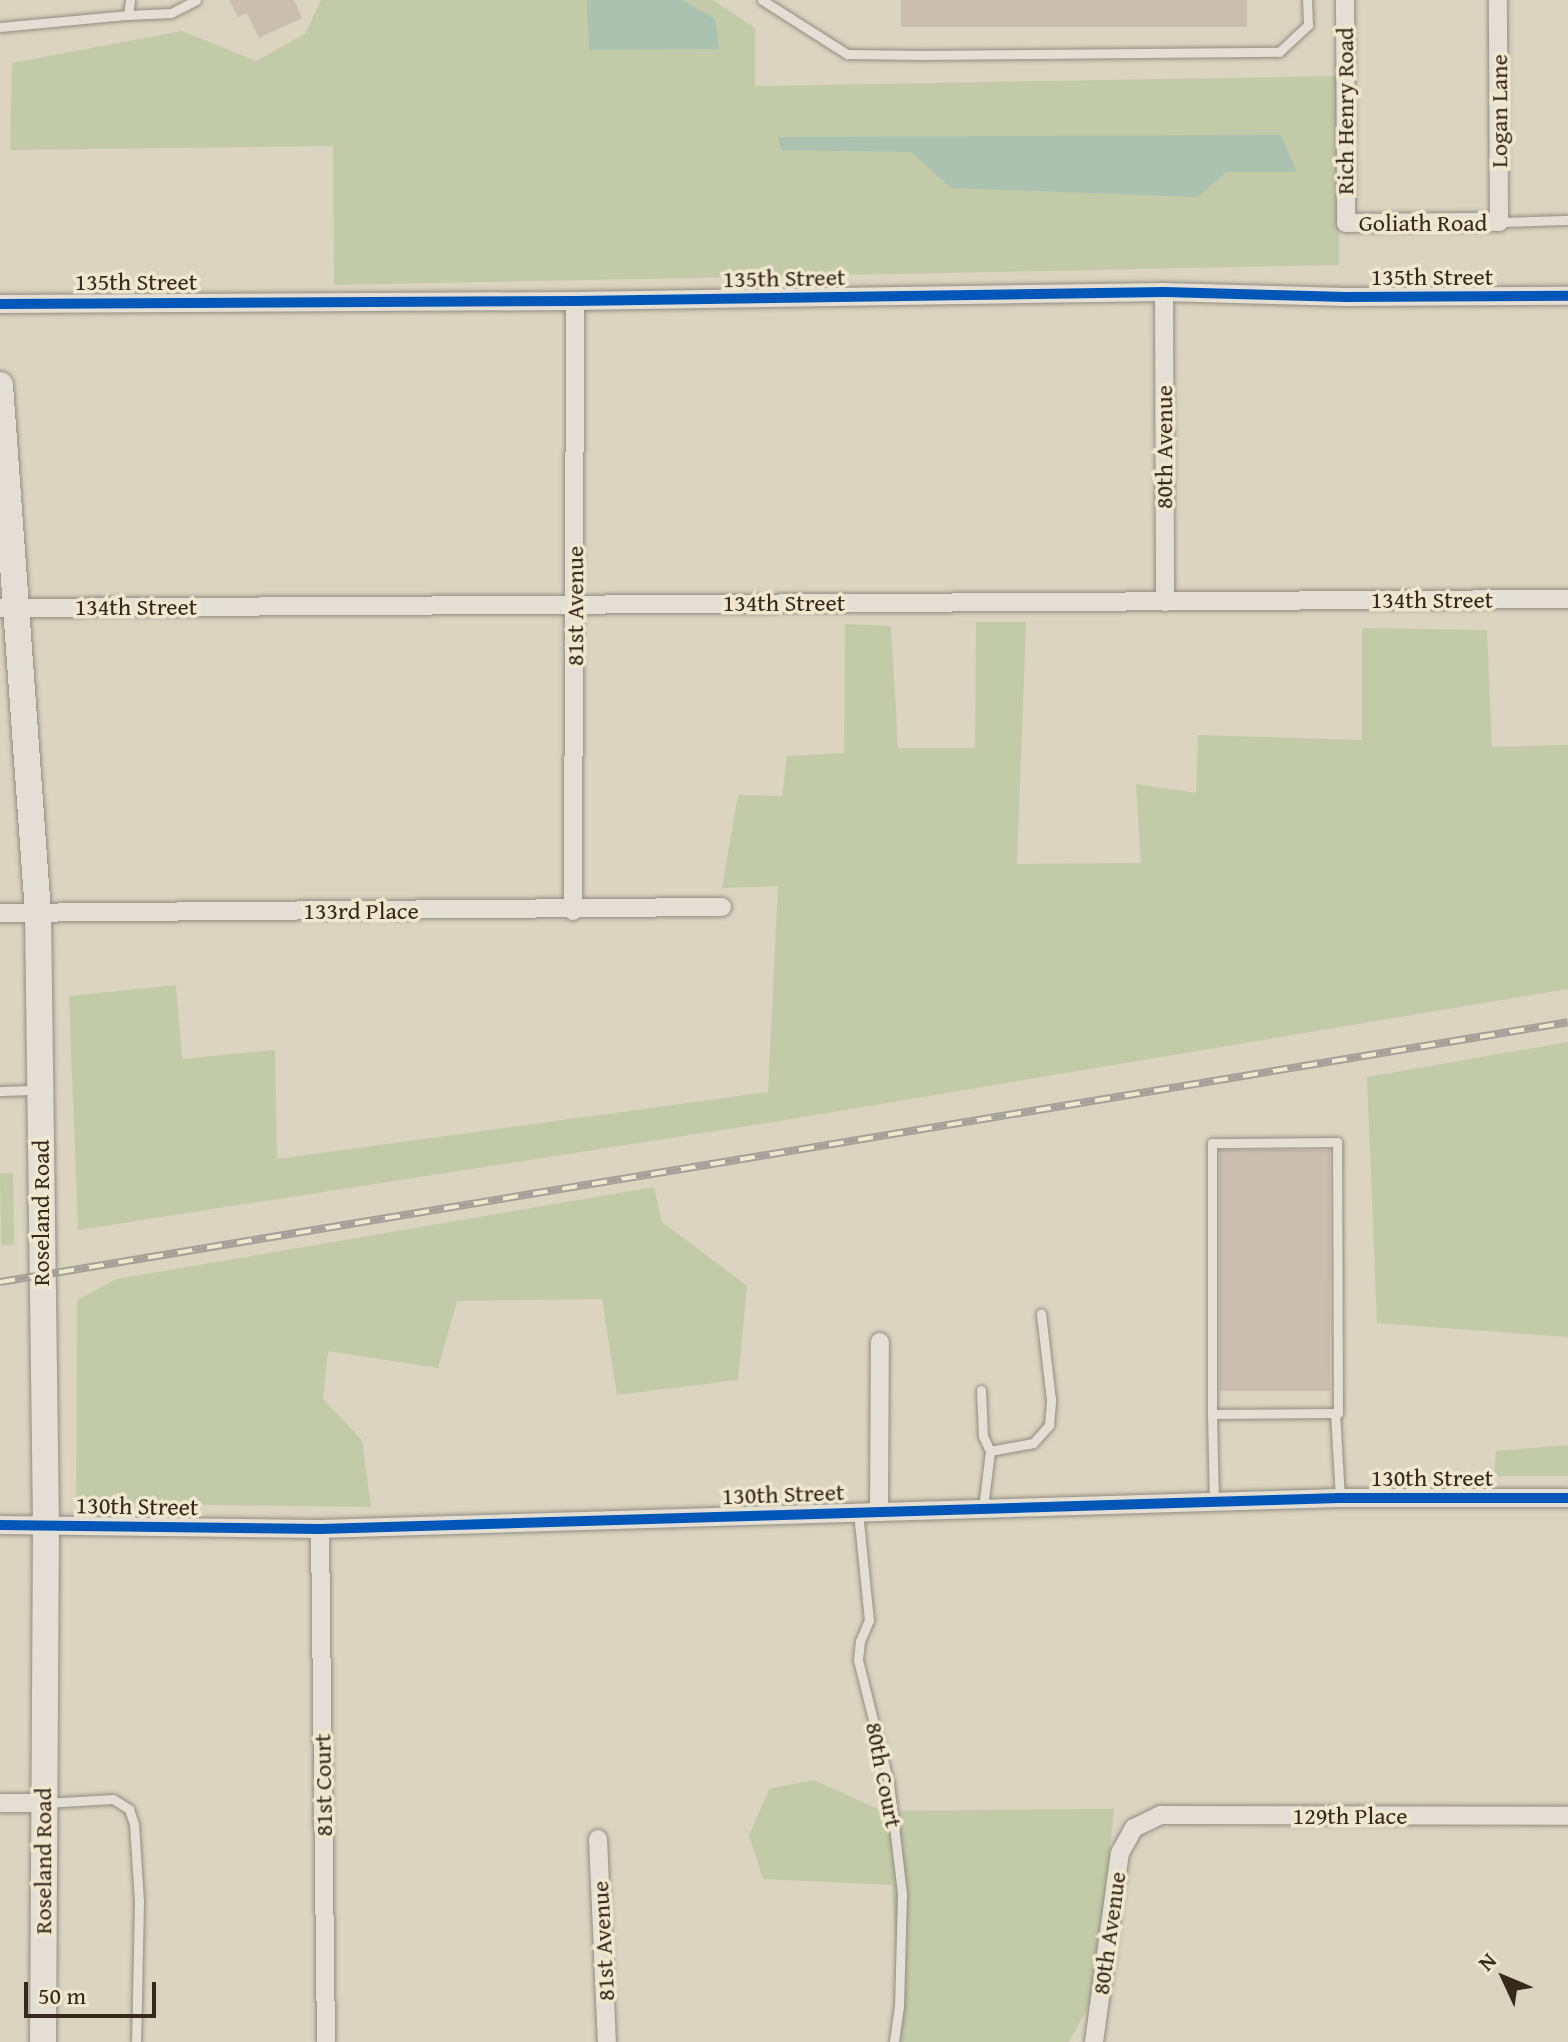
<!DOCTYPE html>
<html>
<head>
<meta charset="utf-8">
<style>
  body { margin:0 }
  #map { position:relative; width:1568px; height:2042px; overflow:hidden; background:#dbd4c0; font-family:"Gentium Book Plus",serif }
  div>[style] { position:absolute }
  .green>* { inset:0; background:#c3caa7; transform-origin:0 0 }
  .water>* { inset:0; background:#abc2b1 }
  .building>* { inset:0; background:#cbbeb0; transform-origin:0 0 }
  .roads { filter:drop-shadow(0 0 2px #938d81) drop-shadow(0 0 2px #938d81) }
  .lane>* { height:9px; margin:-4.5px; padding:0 4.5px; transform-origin:4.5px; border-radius:4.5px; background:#e3dfd5 }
  .street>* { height:18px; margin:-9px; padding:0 9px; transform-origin:9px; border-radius:9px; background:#e3dfd5 }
  .secondary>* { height:26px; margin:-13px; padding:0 13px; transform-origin:13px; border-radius:13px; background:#e3dfd5 }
  .rail>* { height:8px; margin-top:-4px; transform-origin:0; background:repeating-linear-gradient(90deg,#efe7ce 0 15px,#a5a198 0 30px); box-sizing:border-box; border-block:2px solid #a5a198 }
  .cycleway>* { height:10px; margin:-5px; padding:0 5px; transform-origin:5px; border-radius:5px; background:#0057b8 }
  span { translate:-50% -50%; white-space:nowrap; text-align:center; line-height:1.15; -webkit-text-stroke:7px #efe7ce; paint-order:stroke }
  .street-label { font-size:24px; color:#37281c }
  .north { position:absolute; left:1464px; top:1938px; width:80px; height:80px; -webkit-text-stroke:6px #efe7ce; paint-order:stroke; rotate:314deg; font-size:22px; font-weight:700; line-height:32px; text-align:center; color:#37281c }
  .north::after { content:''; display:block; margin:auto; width:28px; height:36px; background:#37281c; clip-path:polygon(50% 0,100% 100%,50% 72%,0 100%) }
  .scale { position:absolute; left:24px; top:1982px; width:132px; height:36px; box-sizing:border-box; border:4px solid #37281c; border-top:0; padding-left:10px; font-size:24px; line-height:28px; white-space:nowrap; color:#37281c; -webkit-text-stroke:6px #efe7ce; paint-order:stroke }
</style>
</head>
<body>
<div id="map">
  <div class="green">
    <i style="clip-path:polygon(321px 0,713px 0,755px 28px,755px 86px,1339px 76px,1339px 265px,334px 285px,333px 146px,10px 150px,12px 63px,182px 31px,256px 61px,305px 34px)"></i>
    <i style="clip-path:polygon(976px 622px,1026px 622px,1017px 864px,1141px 863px,1136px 784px,1196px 793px,1198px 735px,1362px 740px,1362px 628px,1487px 630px,1492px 747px,1568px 745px,1568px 989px,767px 1123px,78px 1230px,69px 996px,176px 985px,182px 1059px,275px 1050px,277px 1159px,768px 1092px,778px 886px,722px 888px,738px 795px,782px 796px,787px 756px,844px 753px,845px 624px,891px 626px,898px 748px,975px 748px)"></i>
    <i style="clip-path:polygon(1568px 1042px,1568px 1337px,1377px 1323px,1367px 1077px)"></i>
    <i style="left:13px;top:1173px;width:72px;height:13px;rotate:89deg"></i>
    <i style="clip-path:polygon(654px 1187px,662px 1222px,747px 1286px,738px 1380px,617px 1395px,602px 1299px,457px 1301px,438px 1368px,328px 1351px,323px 1399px,362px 1440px,371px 1507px,76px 1503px,77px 1300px,117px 1279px)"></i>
    <i style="clip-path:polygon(1568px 1445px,1568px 1476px,1494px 1476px,1496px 1451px)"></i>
    <i style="clip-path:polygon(814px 1780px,882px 1811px,1114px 1809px,1094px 1996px,1069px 2042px,901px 2042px,892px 1885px,763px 1879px,749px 1836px,769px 1789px)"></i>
  </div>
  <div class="water">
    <i style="clip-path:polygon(587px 0,682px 0,715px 19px,719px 49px,589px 50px)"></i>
    <i style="clip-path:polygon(1281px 135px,1297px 172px,1226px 172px,1198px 197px,951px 188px,911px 152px,781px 150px,778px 137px)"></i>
  </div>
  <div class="building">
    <i style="clip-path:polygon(229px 0,294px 0,302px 18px,259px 38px,247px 13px,238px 17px)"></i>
    <i style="left:901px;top:0;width:346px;height:27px"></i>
    <i style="left:1220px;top:1150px;width:110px;height:241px"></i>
  </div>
  <div class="roads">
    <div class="lane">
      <i style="left:762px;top:0;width:101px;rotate:32.4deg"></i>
      <i style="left:847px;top:54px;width:77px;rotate:0.7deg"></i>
      <i style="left:924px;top:55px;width:355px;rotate:-0.5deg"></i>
      <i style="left:1279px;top:52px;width:40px;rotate:-43deg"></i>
      <i style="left:1308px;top:25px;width:25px;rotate:-92deg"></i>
      <i style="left:128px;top:15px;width:43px;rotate:-2.7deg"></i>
      <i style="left:171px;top:13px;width:28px;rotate:-27deg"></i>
      <i style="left:0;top:27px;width:129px;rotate:-5.4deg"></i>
      <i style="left:128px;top:15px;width:15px;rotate:-82deg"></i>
      <i style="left:1499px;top:222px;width:69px;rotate:-1.7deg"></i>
      <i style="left:0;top:1091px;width:38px;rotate:-2deg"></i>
      <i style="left:981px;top:1390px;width:46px;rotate:87.5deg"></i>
      <i style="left:983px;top:1436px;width:17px;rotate:65deg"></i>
      <i style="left:1335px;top:1413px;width:85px;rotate:86.6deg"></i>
      <i style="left:1212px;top:1414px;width:126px;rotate:-0.5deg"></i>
      <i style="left:1338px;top:1413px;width:271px;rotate:-90.2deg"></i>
      <i style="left:1337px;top:1142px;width:125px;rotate:179.5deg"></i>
      <i style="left:1212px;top:1143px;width:271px;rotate:90deg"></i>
      <i style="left:1212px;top:1414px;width:88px;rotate:88.7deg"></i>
      <i style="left:983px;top:1508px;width:57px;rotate:-83deg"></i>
      <i style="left:990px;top:1451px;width:44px;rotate:-10.5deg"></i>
      <i style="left:1033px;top:1443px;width:24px;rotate:-48deg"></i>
      <i style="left:1049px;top:1425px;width:25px;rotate:-85deg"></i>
      <i style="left:1051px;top:1400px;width:87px;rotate:-96.6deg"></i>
      <i style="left:858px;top:1512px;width:109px;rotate:84.2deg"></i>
      <i style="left:869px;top:1620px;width:23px;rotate:113deg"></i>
      <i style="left:860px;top:1641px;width:19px;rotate:96deg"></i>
      <i style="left:858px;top:1660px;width:127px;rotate:75.9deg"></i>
      <i style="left:889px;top:1783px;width:112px;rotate:83.3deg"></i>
      <i style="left:902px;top:1894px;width:112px;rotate:91.5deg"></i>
      <i style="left:899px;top:2006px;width:36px;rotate:98deg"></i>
      <i style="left:45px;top:1803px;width:68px;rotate:-3.4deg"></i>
      <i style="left:113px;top:1799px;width:19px;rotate:32deg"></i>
      <i style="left:129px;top:1809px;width:16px;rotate:72deg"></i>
      <i style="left:134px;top:1824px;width:77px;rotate:86.3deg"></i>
      <i style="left:139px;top:1901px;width:141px;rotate:91.2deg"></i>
    </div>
    <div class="street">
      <i style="left:1345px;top:0;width:223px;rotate:89.7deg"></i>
      <i style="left:1346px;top:223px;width:153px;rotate:-0.4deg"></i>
      <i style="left:1499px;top:222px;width:222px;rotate:-90.3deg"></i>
      <i style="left:1164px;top:292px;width:310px;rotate:89.8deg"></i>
      <i style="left:0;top:304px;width:575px;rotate:-0.3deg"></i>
      <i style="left:575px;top:301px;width:589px;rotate:-0.88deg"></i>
      <i style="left:1164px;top:292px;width:182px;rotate:1.6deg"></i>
      <i style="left:1346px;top:297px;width:222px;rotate:-0.3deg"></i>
      <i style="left:0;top:608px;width:1568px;rotate:-0.33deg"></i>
      <i style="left:573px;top:911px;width:610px;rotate:-89.81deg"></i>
      <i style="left:0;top:913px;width:722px;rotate:-0.48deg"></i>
      <i style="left:879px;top:1511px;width:169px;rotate:-89.7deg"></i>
      <i style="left:0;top:1525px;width:320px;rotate:0.7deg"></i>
      <i style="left:320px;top:1529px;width:1020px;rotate:-1.74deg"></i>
      <i style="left:1340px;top:1498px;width:228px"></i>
      <i style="left:320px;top:1529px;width:513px;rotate:89.33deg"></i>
      <i style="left:0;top:1803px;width:42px"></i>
      <i style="left:598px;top:1839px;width:203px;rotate:87.5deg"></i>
      <i style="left:1094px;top:2042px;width:191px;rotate:-82.2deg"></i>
      <i style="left:1120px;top:1853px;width:29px;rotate:-61deg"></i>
      <i style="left:1134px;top:1828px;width:30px;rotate:-26deg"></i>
      <i style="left:1161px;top:1815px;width:407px;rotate:0.1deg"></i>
    </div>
    <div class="secondary">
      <i style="left:0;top:385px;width:529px;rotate:85.88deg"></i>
      <i style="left:38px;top:913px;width:612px;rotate:89.25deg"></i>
      <i style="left:46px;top:1525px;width:517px;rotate:90.33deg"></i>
    </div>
  </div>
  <div class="rail">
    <i style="left:0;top:1282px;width:1589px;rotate:-9.41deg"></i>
  </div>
  <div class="cycleway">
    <i style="left:0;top:304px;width:575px;rotate:-0.3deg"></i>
    <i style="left:575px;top:301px;width:589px;rotate:-0.88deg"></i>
    <i style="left:1164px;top:292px;width:182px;rotate:1.6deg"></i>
    <i style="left:1346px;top:297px;width:222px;rotate:-0.3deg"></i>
    <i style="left:0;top:1525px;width:320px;rotate:0.7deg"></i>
    <i style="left:320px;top:1529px;width:1020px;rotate:-1.74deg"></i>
    <i style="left:1340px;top:1498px;width:228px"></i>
  </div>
  <div class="street-label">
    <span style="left:1345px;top:111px;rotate:-90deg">Rich Henry Road</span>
    <span style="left:1499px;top:111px;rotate:-90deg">Logan Lane</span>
    <span style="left:1423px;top:223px">Goliath Road</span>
    <span style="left:1432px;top:277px">135th Street</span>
    <span style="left:784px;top:278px;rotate:-1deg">135th Street</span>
    <span style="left:136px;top:282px">135th Street</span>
    <span style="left:1164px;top:447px;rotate:-90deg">80th Avenue</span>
    <span style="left:1432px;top:600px">134th Street</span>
    <span style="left:784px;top:603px">134th Street</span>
    <span style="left:575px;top:606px;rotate:-90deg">81st Avenue</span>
    <span style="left:136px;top:607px">134th Street</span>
    <span style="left:361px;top:911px">133rd Place</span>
    <span style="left:41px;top:1213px;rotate:-90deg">Roseland Road</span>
    <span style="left:1432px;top:1478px">130th Street</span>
    <span style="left:783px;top:1494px;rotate:-2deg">130th Street</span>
    <span style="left:137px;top:1506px;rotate:1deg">130th Street</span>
    <span style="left:884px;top:1775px;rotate:79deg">80th Court</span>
    <span style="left:323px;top:1785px;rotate:-91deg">81st Court</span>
    <span style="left:1350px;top:1816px">129th Place</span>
    <span style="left:43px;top:1861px;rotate:-90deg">Roseland Road</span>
    <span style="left:1109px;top:1933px;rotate:-82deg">80th Avenue</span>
    <span style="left:603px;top:1941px;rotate:-93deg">81st Avenue</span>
  </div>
  <div class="north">N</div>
  <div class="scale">50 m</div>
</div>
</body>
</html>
